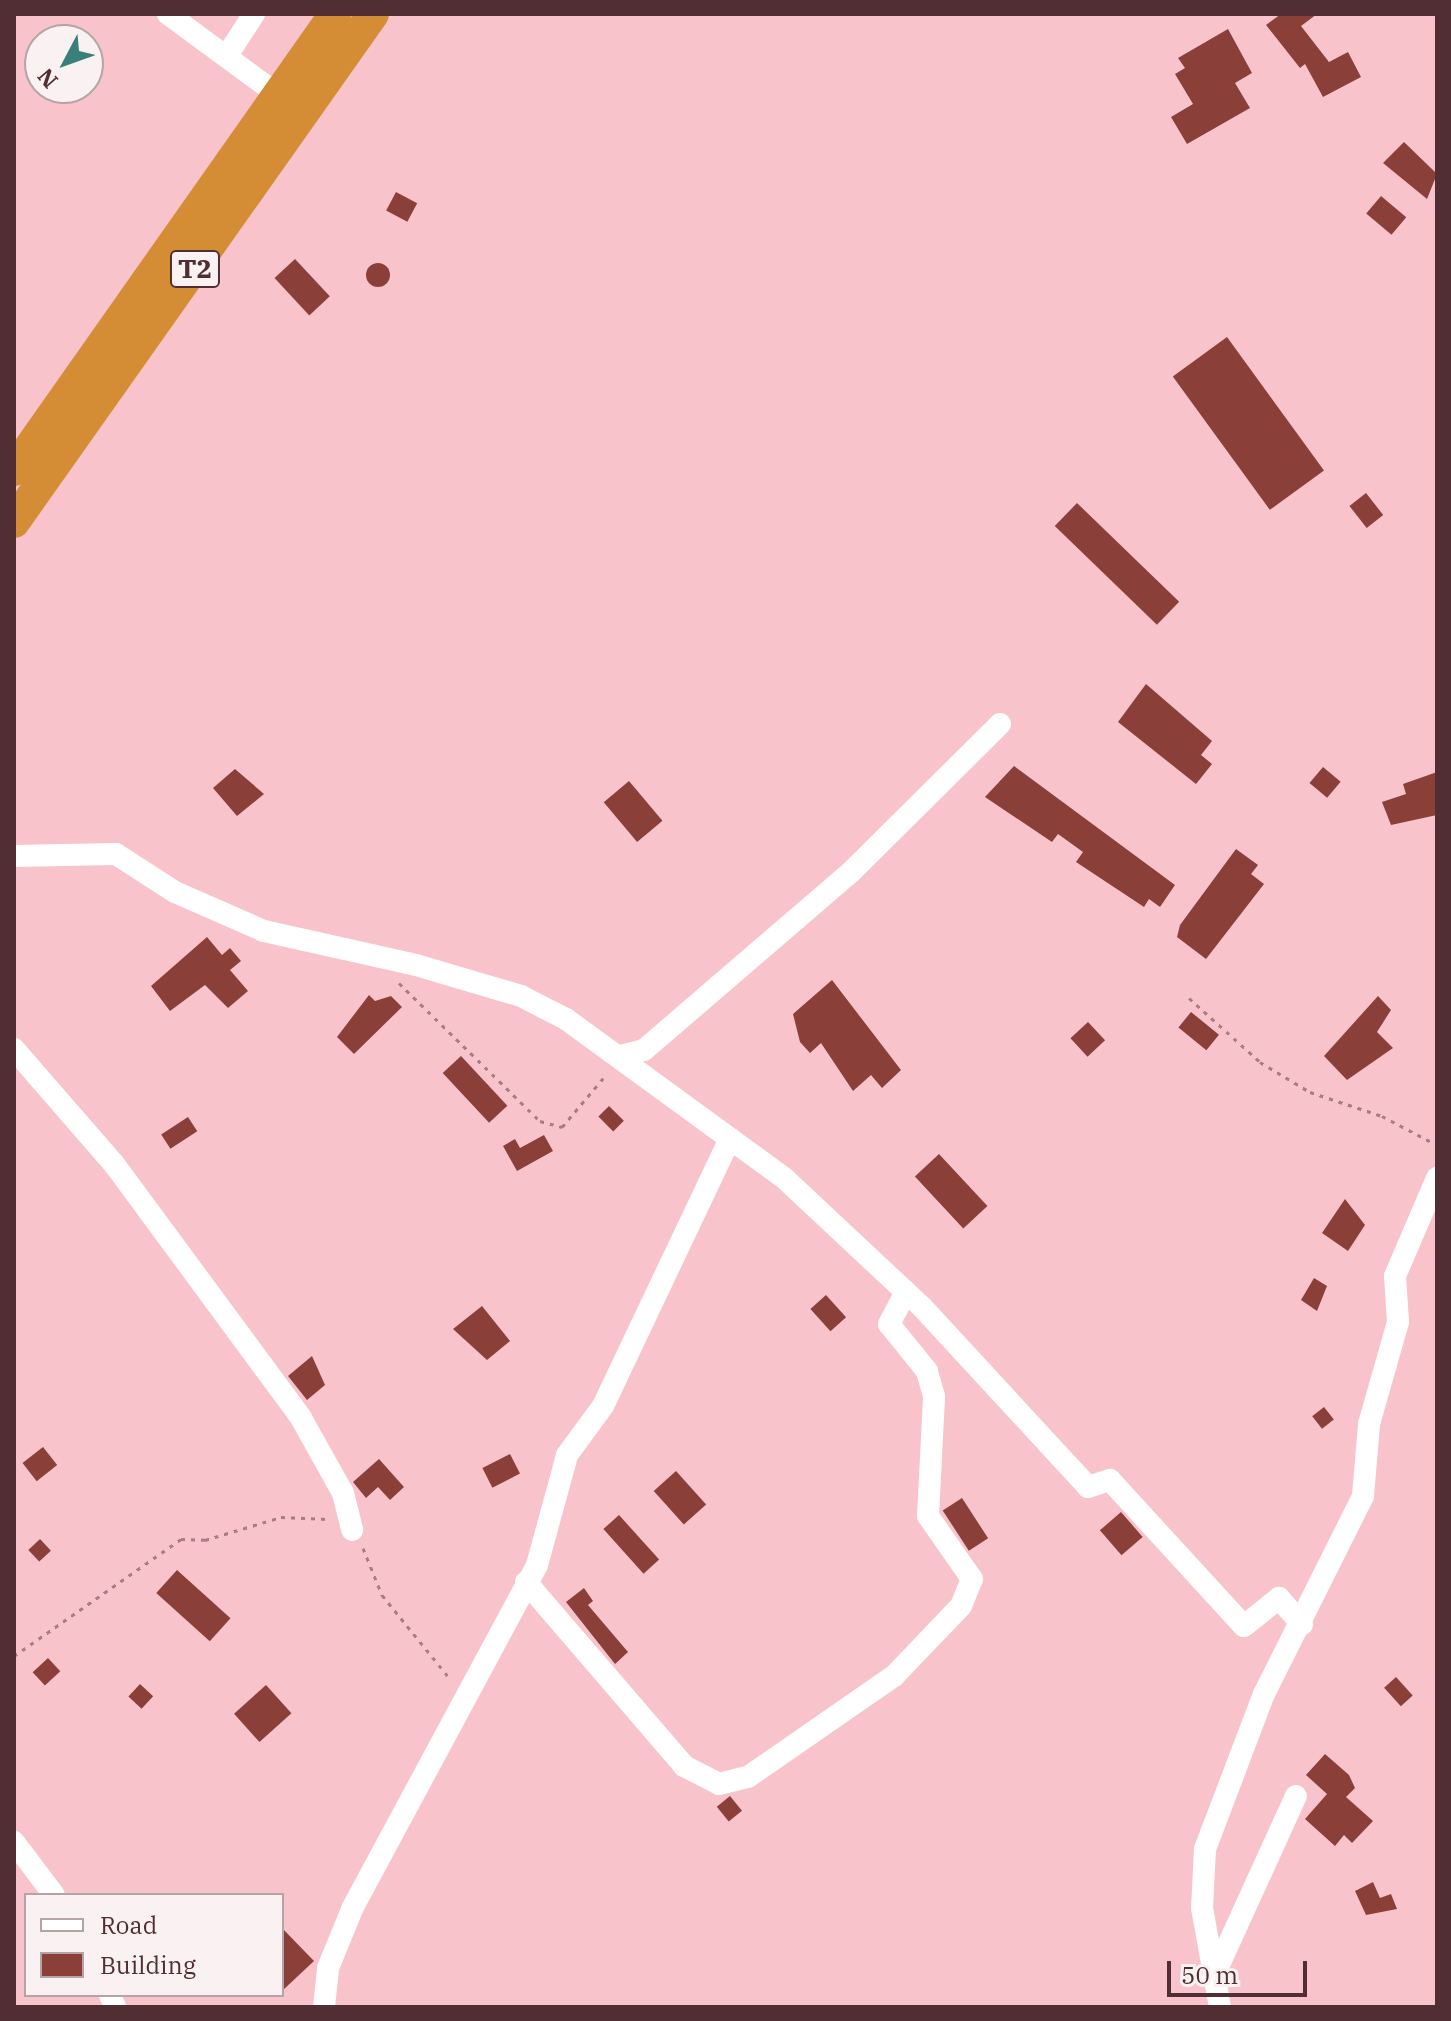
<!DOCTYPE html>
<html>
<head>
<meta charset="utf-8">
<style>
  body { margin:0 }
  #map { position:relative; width:1451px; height:2021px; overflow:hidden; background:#f8c3cb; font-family:"IBM Plex Serif",serif }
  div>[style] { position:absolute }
  .building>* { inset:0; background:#8a4038; transform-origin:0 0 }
  .round { border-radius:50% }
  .path>* { height:3px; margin-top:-1.5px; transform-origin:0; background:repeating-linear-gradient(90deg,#a87c84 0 4px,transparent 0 10px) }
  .minor>* { height:22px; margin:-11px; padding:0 11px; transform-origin:11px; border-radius:11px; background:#fff }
  .highway>* { height:32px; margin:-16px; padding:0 16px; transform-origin:16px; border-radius:16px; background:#d58d35 }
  span { translate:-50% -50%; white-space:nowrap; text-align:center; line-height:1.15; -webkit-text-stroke:8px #faf1f2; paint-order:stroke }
  .shield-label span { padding:2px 6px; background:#faf1f2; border:2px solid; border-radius:6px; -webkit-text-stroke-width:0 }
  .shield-label { font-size:26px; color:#502e34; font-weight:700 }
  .frame { position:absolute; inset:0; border:16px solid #502e34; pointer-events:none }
  .legend { position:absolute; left:24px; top:1893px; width:260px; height:104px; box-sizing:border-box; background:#faf1f2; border:2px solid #b6a3a6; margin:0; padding:10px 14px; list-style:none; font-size:24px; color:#502e34 }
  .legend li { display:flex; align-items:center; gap:16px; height:40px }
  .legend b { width:40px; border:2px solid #b6a3a6 }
  .north { position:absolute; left:24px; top:24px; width:80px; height:80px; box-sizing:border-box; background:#faf1f2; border:2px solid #b6a3a6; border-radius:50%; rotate:229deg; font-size:22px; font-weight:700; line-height:32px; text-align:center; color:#502e34 }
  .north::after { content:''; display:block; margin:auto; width:28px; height:36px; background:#388079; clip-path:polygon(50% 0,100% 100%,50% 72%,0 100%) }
  .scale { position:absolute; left:1167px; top:1961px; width:140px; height:36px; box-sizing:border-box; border:4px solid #502e34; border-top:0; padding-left:10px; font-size:24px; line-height:28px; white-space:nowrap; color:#502e34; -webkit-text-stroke:6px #faf1f2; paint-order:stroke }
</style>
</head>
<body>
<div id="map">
  <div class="building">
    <i style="clip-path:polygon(1281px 14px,1317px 14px,1301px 26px,1329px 62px,1348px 52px,1361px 77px,1323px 97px,1305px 64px,1300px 68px,1266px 25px)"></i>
    <i style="clip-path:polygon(1228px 29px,1252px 73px,1235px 83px,1250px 108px,1187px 144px,1171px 117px,1193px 104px,1175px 74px,1185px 68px,1178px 58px)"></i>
    <i style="clip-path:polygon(1404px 142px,1437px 174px,1427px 199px,1383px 163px)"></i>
    <i style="left:396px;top:192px;width:24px;height:21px;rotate:28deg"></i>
    <i style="left:1381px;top:196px;width:33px;height:23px;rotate:40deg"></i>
    <i style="left:295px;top:259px;width:51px;height:28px;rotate:47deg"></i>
    <i class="round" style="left:366px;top:263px;width:24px;height:24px"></i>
    <i style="left:1227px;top:337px;width:165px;height:67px;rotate:54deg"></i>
    <i style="left:1366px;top:493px;width:28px;height:21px;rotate:52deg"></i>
    <i style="left:1077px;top:503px;width:142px;height:32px;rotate:44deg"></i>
    <i style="clip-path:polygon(1146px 684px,1212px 741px,1201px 755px,1212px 764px,1196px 784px,1118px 722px)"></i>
    <i style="clip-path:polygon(1014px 766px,1175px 885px,1160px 907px,1149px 899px,1144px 907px,1076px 862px,1083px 852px,1058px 834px,1052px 842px,985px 797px)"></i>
    <i style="left:1323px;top:767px;width:23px;height:21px;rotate:40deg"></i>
    <i style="clip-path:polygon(235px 769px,264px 794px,237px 816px,213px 788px)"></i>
    <i style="clip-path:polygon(1437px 772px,1437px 815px,1391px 825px,1382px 802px,1406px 794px,1403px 784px)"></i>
    <i style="left:629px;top:781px;width:52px;height:33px;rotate:50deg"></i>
    <i style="clip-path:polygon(1236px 849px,1258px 865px,1251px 874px,1264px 884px,1206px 959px,1177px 937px,1180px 925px)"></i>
    <i style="clip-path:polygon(207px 937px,222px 955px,230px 948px,241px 961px,230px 970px,248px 991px,228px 1008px,205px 985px,170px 1011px,151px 986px)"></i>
    <i style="clip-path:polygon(832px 980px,901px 1070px,882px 1088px,871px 1075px,853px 1091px,821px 1043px,810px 1053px,800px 1042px,793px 1014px)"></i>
    <i style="clip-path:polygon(369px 995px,375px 1001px,391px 996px,402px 1007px,354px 1054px,337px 1037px)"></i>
    <i style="clip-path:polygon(1378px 996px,1391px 1010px,1377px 1032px,1393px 1048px,1347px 1080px,1324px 1056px)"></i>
    <i style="left:1191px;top:1012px;width:36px;height:20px;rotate:39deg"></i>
    <i style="left:1088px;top:1022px;width:25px;height:24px;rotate:47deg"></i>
    <i style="left:461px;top:1056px;width:68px;height:25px;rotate:47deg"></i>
    <i style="left:609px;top:1106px;width:21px;height:15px;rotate:45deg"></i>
    <i style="left:188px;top:1117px;width:17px;height:32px;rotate:57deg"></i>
    <i style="clip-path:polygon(544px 1135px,553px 1151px,517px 1171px,503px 1146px,515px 1139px,520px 1148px)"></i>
    <i style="left:939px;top:1154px;width:71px;height:33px;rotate:47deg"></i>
    <i style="clip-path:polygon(1345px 1199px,1365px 1225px,1348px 1251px,1322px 1233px)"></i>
    <i style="clip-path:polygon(1314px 1278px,1327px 1286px,1317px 1311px,1301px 1300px)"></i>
    <i style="left:826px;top:1295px;width:30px;height:21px;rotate:48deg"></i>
    <i style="clip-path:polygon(482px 1306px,510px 1341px,487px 1360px,453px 1329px)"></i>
    <i style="clip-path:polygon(312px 1356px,325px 1385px,307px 1400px,288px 1376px)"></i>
    <i style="left:1324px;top:1407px;width:16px;height:15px;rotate:52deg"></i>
    <i style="left:43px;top:1447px;width:23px;height:26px;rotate:52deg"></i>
    <i style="left:510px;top:1454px;width:22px;height:31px;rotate:63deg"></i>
    <i style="clip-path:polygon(379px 1459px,404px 1487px,390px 1500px,378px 1487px,366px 1498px,353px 1482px)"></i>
    <i style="left:676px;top:1471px;width:45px;height:30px;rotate:48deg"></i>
    <i style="left:962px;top:1498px;width:48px;height:23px;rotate:57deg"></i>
    <i style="left:1121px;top:1512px;width:33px;height:28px;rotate:49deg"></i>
    <i style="left:619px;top:1515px;width:60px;height:21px;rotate:48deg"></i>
    <i style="left:40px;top:1539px;width:16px;height:16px;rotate:47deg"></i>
    <i style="left:177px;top:1570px;width:72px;height:31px;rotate:42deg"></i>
    <i style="clip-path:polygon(584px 1588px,593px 1601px,588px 1605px,628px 1652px,615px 1664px,566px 1602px)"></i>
    <i style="left:48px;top:1658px;width:18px;height:21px;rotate:47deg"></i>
    <i style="left:1396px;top:1677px;width:25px;height:16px;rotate:48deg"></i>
    <i style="left:140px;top:1684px;width:18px;height:17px;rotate:43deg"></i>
    <i style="left:266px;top:1685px;width:38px;height:43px;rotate:48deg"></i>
    <i style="clip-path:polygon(1325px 1754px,1349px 1775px,1355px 1788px,1346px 1797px,1373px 1821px,1352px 1843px,1344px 1835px,1335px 1846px,1305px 1819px,1327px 1794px,1306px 1775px)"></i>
    <i style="left:730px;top:1796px;width:19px;height:17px;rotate:51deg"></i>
    <i style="clip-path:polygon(1373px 1882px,1380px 1898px,1391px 1894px,1397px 1909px,1366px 1915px,1355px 1891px)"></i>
    <i style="clip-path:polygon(282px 1928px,314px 1961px,282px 1991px)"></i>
  </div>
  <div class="path">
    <i style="left:399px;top:983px;width:197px;rotate:44.4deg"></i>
    <i style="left:540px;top:1121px;width:23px;rotate:15deg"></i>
    <i style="left:562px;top:1127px;width:68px;rotate:-49.8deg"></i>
    <i style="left:1189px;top:998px;width:96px;rotate:42deg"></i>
    <i style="left:1260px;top:1062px;width:58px;rotate:31deg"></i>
    <i style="left:1310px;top:1092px;width:76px;rotate:18.4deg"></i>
    <i style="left:1382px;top:1116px;width:62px;rotate:27.8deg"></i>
    <i style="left:363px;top:1548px;width:51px;rotate:68deg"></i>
    <i style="left:382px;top:1595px;width:109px;rotate:50.9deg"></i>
    <i style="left:14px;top:1656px;width:204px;rotate:-35deg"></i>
    <i style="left:181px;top:1539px;width:24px;rotate:2deg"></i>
    <i style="left:205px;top:1540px;width:79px;rotate:-16.8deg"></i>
    <i style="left:281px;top:1517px;width:47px;rotate:2.4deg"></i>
  </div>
  <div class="minor">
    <i style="left:168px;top:14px;width:150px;rotate:36.3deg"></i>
    <i style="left:228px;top:54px;width:48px;rotate:-57deg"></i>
    <i style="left:14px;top:856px;width:102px;rotate:-1.1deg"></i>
    <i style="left:116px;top:854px;width:70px;rotate:32.8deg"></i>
    <i style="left:175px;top:892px;width:97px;rotate:23.7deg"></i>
    <i style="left:264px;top:931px;width:156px;rotate:12.6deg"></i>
    <i style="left:416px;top:965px;width:109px;rotate:16.4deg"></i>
    <i style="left:521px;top:996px;width:51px;rotate:27.1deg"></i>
    <i style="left:566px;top:1019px;width:268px;rotate:36.1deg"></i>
    <i style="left:783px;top:1177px;width:190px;rotate:43.1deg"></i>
    <i style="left:922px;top:1307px;width:245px;rotate:47.3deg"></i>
    <i style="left:1088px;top:1487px;width:23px;rotate:-18deg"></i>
    <i style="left:1110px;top:1480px;width:198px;rotate:47.5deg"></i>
    <i style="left:1244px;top:1626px;width:45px;rotate:-38.7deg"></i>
    <i style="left:1279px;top:1598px;width:35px;rotate:49deg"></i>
    <i style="left:14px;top:1049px;width:152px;rotate:49deg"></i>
    <i style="left:114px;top:1164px;width:315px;rotate:53.6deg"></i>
    <i style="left:301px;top:1418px;width:86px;rotate:60.8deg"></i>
    <i style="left:343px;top:1493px;width:38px;rotate:76deg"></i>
    <i style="left:621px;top:1056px;width:24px;rotate:-15deg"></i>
    <i style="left:644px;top:1050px;width:273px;rotate:-40.7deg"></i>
    <i style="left:851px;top:872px;width:210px;rotate:-44.8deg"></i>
    <i style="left:526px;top:1582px;width:243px;rotate:49.3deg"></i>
    <i style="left:684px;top:1766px;width:39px;rotate:27deg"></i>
    <i style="left:719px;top:1784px;width:30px;rotate:-14deg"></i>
    <i style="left:748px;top:1777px;width:178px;rotate:-34.7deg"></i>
    <i style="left:894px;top:1676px;width:97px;rotate:-46.3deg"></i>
    <i style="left:961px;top:1606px;width:29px;rotate:-68deg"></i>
    <i style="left:972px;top:1579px;width:77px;rotate:-124.9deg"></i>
    <i style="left:928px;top:1516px;width:120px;rotate:-87.1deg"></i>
    <i style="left:934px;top:1396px;width:26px;rotate:-106deg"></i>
    <i style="left:927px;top:1371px;width:60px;rotate:-129deg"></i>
    <i style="left:889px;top:1324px;width:36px;rotate:-62deg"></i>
    <i style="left:14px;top:1842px;width:66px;rotate:53deg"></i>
    <i style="left:1213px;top:1978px;width:200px;rotate:-65.5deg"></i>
    <i style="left:110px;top:1995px;width:13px;rotate:67deg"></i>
    <i style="left:324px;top:2007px;width:39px;rotate:-84deg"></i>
    <i style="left:328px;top:1968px;width:66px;rotate:-67.7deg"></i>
    <i style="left:353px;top:1907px;width:388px;rotate:-61.7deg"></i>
    <i style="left:537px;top:1565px;width:114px;rotate:-74.7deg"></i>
    <i style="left:567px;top:1455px;width:61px;rotate:-53.7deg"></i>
    <i style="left:603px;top:1406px;width:296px;rotate:-64.6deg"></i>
    <i style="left:1220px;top:2007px;width:101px;rotate:-100.3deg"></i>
    <i style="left:1202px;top:1908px;width:59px;rotate:-87.1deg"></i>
    <i style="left:1205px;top:1849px;width:166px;rotate:-69.2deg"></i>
    <i style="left:1264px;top:1694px;width:221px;rotate:-63.4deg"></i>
    <i style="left:1363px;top:1496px;width:72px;rotate:-85.2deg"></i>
    <i style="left:1369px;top:1424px;width:106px;rotate:-74.1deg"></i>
    <i style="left:1398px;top:1322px;width:46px;rotate:-93.7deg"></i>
    <i style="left:1395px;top:1276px;width:107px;rotate:-66.8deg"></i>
  </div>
  <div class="highway">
    <i style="left:14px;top:470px;width:558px;rotate:-54.86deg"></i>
    <i style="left:14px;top:522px;width:622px;rotate:-54.75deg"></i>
  </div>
  <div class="shield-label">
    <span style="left:195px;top:269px">T2</span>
  </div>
  <div class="frame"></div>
  <ul class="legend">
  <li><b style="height:10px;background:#fff"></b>Road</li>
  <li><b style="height:22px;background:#8a4038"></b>Building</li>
  </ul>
  <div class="north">N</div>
  <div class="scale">50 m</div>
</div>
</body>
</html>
